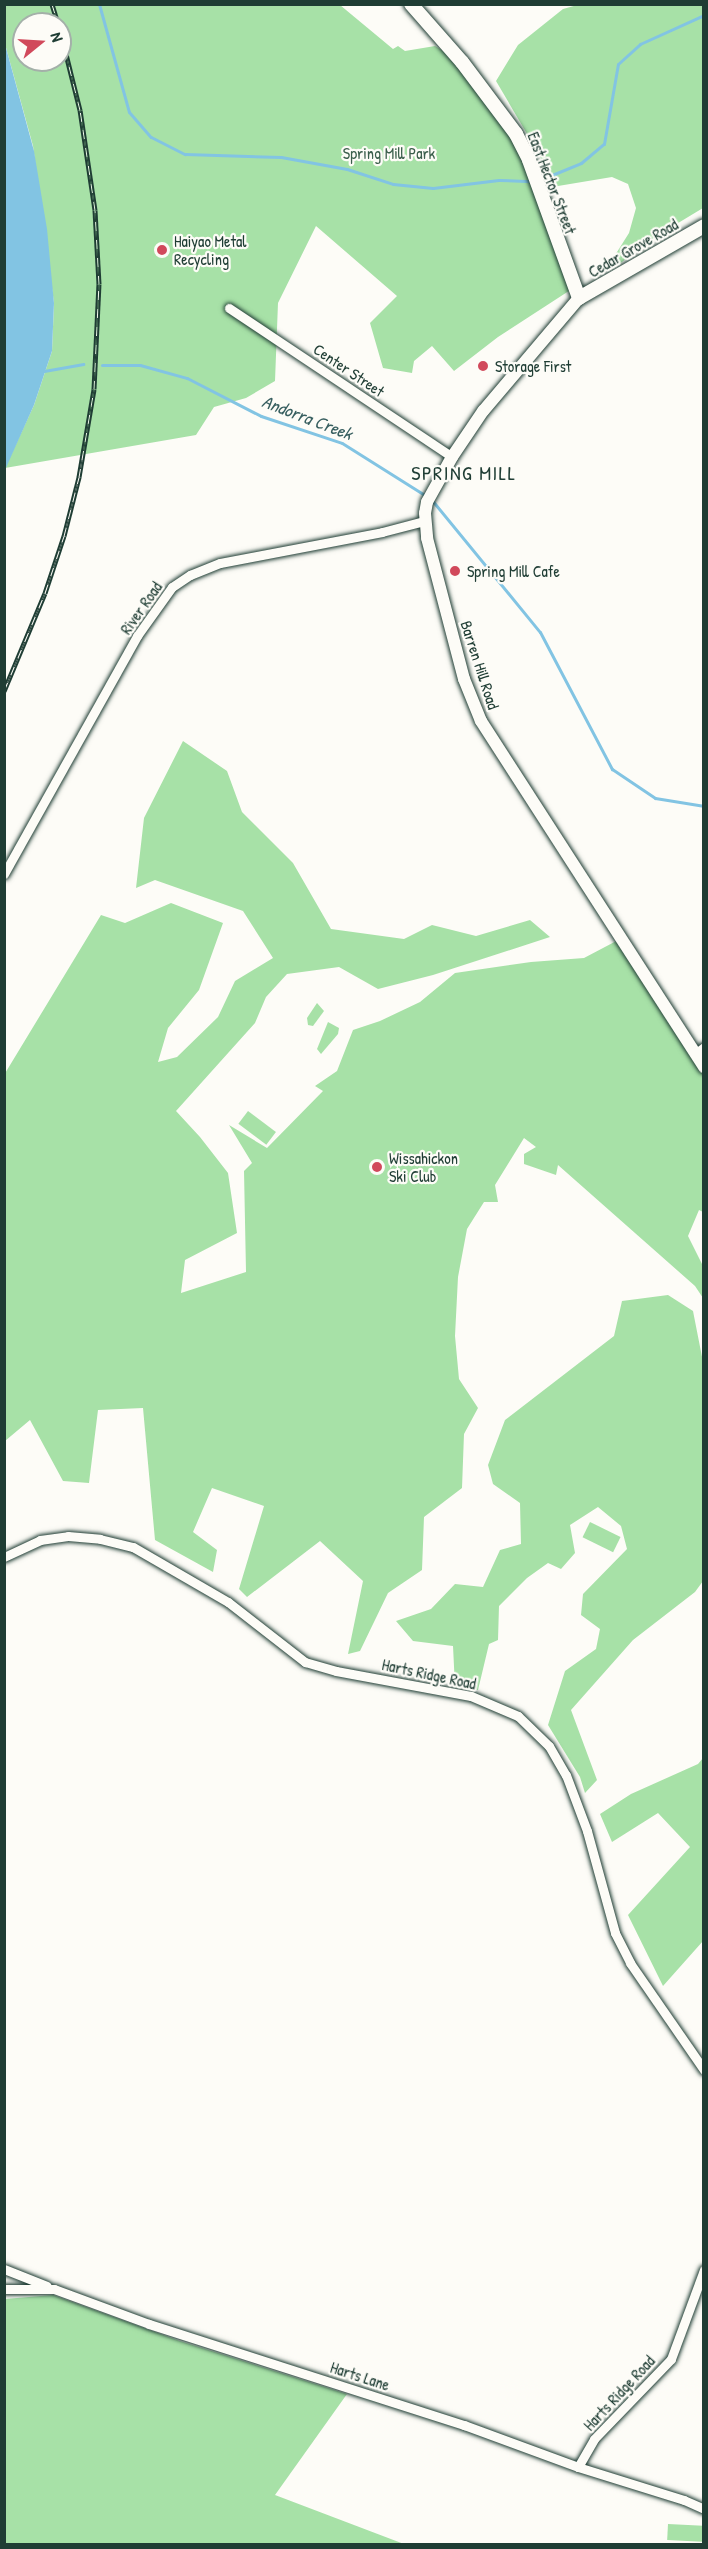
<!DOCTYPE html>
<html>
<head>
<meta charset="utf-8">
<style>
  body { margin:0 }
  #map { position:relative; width:708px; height:2549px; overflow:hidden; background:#fdfcf7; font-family:"Patrick Hand",sans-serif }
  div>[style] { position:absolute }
  .green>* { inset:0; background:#a7e1a7; transform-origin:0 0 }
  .water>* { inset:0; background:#82c4e3 }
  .stream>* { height:3px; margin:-1.5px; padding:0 1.5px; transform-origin:1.5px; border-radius:1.5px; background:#82c4e3 }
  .roads { filter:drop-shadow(0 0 2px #1f3d34) drop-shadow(0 0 2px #1f3d34) }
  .minor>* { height:9px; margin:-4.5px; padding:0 4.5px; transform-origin:4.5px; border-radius:4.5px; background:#fdfcf7 }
  .tertiary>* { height:12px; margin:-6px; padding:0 6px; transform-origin:6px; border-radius:6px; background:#fdfcf7 }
  .secondary>* { height:14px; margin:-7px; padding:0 7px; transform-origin:7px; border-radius:7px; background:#fdfcf7 }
  .rail>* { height:5px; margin-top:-2.5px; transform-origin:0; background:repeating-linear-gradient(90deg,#fdfcf7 0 9px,#1f3d34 0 18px); box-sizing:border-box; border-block:2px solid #1f3d34 }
  .dots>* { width:16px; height:16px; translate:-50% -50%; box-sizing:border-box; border:3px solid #fdfcf7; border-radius:50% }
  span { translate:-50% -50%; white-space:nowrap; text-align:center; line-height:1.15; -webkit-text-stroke:4.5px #fdfcf7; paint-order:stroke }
  .park-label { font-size:16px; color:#3a5e4b }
  .street-label { font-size:16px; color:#1f3d34 }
  .poi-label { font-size:16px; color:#1f3d34 }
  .left { translate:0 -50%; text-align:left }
  .water-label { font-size:18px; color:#385f60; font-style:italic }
  .quarter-label { font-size:20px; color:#1f3d34; letter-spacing:1.5px }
  .frame { position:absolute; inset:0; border:6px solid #1f3d34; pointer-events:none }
  .north { position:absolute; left:12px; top:12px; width:60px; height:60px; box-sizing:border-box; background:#fdfcf7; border:2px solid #a4b0a9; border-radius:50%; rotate:72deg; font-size:16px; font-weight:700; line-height:24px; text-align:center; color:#1f3d34 }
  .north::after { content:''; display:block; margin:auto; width:21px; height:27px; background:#d1495b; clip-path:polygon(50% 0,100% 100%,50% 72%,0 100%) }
</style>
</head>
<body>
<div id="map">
  <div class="green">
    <i style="clip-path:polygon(581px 4px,703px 5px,703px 208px,655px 237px,618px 265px,612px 260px,629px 233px,636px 208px,628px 184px,612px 177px,552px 187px,540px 156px,496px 81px,518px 45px,563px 9px)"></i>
    <i style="clip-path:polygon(evenodd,4px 5px,340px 5px,393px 49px,398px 46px,405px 51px,435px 46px,462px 62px,503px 114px,575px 287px,498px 337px,454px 371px,432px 346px,414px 361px,412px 373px,383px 368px,370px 323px,397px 296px,316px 226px,278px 303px,275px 381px,246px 398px,214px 407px,196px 435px,5px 468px,34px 405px,52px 351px,54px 303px,33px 146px,5px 44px,4px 5px,24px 24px,60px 24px,60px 60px,24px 60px,24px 24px)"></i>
    <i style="clip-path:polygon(183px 741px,227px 771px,242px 812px,293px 863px,331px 929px,404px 939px,432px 925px,476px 936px,530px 920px,550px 937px,433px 975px,378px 989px,339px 967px,287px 974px,266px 997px,255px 1023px,176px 1111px,200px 1137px,228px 1173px,237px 1233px,185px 1260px,181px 1293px,246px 1272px,244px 1171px,252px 1163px,229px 1125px,267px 1148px,323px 1091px,315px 1086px,337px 1071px,353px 1030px,380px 1021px,420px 1002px,455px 973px,531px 962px,584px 958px,622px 938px,703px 1070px,703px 1212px,699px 1210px,688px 1236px,703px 1266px,703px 1298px,695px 1286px,558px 1165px,556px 1175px,524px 1164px,524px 1154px,536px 1147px,524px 1138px,495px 1185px,498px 1202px,484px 1202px,467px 1229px,458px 1277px,455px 1336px,459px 1379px,478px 1408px,464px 1434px,462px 1488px,424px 1517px,422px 1570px,388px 1593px,360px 1651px,348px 1654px,363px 1581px,320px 1541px,247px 1597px,239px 1589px,264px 1506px,212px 1488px,193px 1532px,217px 1550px,213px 1572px,155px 1540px,143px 1408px,98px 1410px,89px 1483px,63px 1481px,30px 1420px,5px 1441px,4px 1075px,101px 915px,125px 923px,171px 903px,223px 923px,199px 990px,168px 1028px,158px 1062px,177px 1057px,218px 1017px,235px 981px,273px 958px,243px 911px,155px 880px,136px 888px,144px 818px)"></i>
    <i style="clip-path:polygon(317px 1003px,324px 1011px,313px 1026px,308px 1025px,307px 1018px)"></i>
    <i style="clip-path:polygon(328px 1022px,339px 1028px,338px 1034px,321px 1054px,317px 1049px)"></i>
    <i style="left:248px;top:1111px;width:35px;height:16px;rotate:37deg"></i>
    <i style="clip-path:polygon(668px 1295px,693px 1311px,703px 1362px,703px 1581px,695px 1592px,633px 1640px,571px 1710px,597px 1780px,585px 1793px,580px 1777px,548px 1725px,565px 1671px,596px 1649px,600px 1629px,581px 1615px,583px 1594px,627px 1549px,621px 1526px,598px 1507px,570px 1525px,575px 1553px,561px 1569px,548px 1563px,527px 1578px,499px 1606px,498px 1640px,489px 1644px,478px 1690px,455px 1687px,453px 1646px,413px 1641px,396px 1621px,431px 1609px,455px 1584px,483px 1587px,500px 1550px,521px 1544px,520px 1503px,493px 1484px,488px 1465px,505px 1420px,614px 1336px,622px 1301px)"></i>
    <i style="left:590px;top:1522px;width:34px;height:17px;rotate:26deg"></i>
    <i style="clip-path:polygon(703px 1758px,703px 1941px,663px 1986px,628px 1915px,690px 1847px,658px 1813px,612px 1842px,600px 1814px,631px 1794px,698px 1764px)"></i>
    <i style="clip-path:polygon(53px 2295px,180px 2341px,347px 2394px,275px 2495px,404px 2544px,5px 2544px,5px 2299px)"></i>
    <i style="left:668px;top:2524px;width:35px;height:16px;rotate:3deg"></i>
  </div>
  <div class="water">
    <i style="clip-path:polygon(5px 44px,34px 151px,47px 229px,54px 303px,52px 351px,34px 405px,5px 470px)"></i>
  </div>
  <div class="stream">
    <i style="left:99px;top:4px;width:112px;rotate:74.5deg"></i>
    <i style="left:129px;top:112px;width:33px;rotate:49deg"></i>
    <i style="left:151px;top:137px;width:38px;rotate:27deg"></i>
    <i style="left:185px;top:154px;width:96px;rotate:1.8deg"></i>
    <i style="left:281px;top:157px;width:67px;rotate:10.3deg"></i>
    <i style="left:347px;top:169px;width:48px;rotate:18.1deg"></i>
    <i style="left:393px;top:184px;width:40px;rotate:5.7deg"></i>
    <i style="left:433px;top:188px;width:66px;rotate:-6.9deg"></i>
    <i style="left:499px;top:180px;width:33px;rotate:2deg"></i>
    <i style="left:542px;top:179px;width:42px;rotate:-22.3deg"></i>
    <i style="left:581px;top:163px;width:30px;rotate:-40deg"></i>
    <i style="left:604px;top:144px;width:81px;rotate:-80.1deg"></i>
    <i style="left:618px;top:64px;width:30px;rotate:-42deg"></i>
    <i style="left:640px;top:44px;width:70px;rotate:-24.4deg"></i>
    <i style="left:102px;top:365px;width:38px"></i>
    <i style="left:140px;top:365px;width:49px;rotate:15.5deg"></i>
    <i style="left:187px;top:378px;width:83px;rotate:27.2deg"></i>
    <i style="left:261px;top:416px;width:85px;rotate:18.4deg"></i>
    <i style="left:342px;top:443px;width:99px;rotate:32.2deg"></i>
    <i style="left:44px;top:371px;width:40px;rotate:-10deg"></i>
    <i style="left:431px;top:499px;width:172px;rotate:50.7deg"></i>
    <i style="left:540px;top:632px;width:155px;rotate:62.3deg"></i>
    <i style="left:612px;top:769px;width:52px;rotate:34deg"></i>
    <i style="left:655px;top:798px;width:50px;rotate:9.3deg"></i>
  </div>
  <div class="roads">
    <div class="minor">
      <i style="left:229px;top:308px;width:268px;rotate:33.7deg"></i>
      <i style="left:4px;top:874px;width:273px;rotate:-60.8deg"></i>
      <i style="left:137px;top:636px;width:60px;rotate:-54.5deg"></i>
      <i style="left:172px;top:587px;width:22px;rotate:-34deg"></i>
      <i style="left:190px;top:575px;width:32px;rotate:-22deg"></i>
      <i style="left:220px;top:563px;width:165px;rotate:-10.8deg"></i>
      <i style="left:382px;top:532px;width:43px;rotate:-14.7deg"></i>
      <i style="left:695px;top:1054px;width:11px;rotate:-38deg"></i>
      <i style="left:4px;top:1557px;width:40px;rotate:-25deg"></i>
      <i style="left:40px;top:1540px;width:28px;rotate:-8deg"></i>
      <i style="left:68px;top:1536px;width:32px;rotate:5deg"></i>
      <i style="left:100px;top:1539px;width:34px;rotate:14deg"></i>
      <i style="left:133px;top:1547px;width:110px;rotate:30.1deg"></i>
      <i style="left:228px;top:1602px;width:98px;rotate:37.9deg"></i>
      <i style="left:305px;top:1662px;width:32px;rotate:16deg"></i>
      <i style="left:336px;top:1671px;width:137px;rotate:10.5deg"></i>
      <i style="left:471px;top:1696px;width:51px;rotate:23.1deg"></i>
      <i style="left:518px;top:1716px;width:43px;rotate:44.1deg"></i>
      <i style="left:549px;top:1746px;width:34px;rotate:60deg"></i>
      <i style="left:566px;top:1775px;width:60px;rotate:69.4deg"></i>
      <i style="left:587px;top:1831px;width:106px;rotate:74.6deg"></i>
      <i style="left:615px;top:1933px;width:34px;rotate:63deg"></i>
      <i style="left:630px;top:1963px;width:130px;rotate:55.3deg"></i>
      <i style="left:4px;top:2269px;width:46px;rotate:21.6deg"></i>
      <i style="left:4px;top:2289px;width:50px"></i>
      <i style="left:54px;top:2289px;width:101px;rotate:20.2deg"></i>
      <i style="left:149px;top:2324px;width:331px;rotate:17.8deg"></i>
      <i style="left:464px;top:2425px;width:121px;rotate:20.2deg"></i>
      <i style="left:578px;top:2467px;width:111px;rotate:17.3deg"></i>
      <i style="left:684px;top:2500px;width:22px;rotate:24deg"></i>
      <i style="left:578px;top:2467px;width:32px;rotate:-60deg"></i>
      <i style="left:594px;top:2439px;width:111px;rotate:-46.1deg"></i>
      <i style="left:671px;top:2359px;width:95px;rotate:-69.7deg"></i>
    </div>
    <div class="tertiary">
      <i style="left:579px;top:298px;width:148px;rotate:130.3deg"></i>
      <i style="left:483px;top:411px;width:55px;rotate:124deg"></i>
      <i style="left:452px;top:457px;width:51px;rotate:119.1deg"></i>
      <i style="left:427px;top:502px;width:11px;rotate:100deg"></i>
      <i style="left:425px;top:513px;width:25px;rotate:85deg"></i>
      <i style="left:427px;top:538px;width:146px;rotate:75.3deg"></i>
      <i style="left:464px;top:679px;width:45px;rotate:68deg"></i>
      <i style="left:481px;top:721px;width:412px;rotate:57.2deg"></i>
    </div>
    <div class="secondary">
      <i style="left:411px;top:4px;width:77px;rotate:48.7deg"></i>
      <i style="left:462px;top:62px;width:90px;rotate:53.1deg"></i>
      <i style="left:516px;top:134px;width:29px;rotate:63deg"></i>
      <i style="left:529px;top:160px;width:147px;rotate:70.1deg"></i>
      <i style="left:579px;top:298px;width:144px;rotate:-29.9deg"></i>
    </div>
  </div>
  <div class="rail">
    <i style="left:52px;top:4px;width:21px;rotate:73deg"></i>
    <i style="left:4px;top:691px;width:106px;rotate:-67.3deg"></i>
    <i style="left:45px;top:593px;width:60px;rotate:-71.6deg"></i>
    <i style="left:64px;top:536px;width:61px;rotate:-75.7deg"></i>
    <i style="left:79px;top:477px;width:89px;rotate:-80.3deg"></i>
    <i style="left:94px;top:389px;width:105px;rotate:-87.3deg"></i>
    <i style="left:99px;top:284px;width:74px;rotate:-93.1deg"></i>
    <i style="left:95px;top:210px;width:101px;rotate:-98.5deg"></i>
    <i style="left:80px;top:110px;width:82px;rotate:-104deg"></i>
  </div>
  <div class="dots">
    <i style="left:162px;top:250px;background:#d1495b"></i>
    <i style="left:483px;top:366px;background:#d1495b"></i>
    <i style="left:455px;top:571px;background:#d1495b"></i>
    <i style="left:377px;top:1167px;background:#d1495b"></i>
  </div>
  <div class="park-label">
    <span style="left:389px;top:153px">Spring Mill Park</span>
  </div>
  <div class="street-label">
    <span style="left:552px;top:183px;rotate:69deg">East Hector Street</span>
    <span style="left:633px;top:248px;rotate:-30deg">Cedar Grove Road</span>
    <span style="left:349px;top:370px;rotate:34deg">Center Street</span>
    <span style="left:141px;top:608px;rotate:-55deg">River Road</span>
    <span style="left:480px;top:665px;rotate:72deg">Barren Hill Road</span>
    <span style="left:429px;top:1674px;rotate:12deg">Harts Ridge Road</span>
    <span style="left:360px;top:2376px;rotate:18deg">Harts Lane</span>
    <span style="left:619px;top:2393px;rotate:-47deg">Harts Ridge Road</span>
  </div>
  <div class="poi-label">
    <span class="left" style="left:174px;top:250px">Haiyao Metal<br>Recycling</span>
    <span class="left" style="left:495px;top:366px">Storage First</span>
    <span class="left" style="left:467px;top:571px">Spring Mill Cafe</span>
    <span class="left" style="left:389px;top:1167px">Wissahickon<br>Ski Club</span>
  </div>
  <div class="water-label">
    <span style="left:307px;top:418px;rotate:21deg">Andorra Creek</span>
  </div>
  <div class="quarter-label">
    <span style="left:464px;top:472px">SPRING MILL</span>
  </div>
  <div class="frame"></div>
  <div class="north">N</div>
</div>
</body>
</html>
